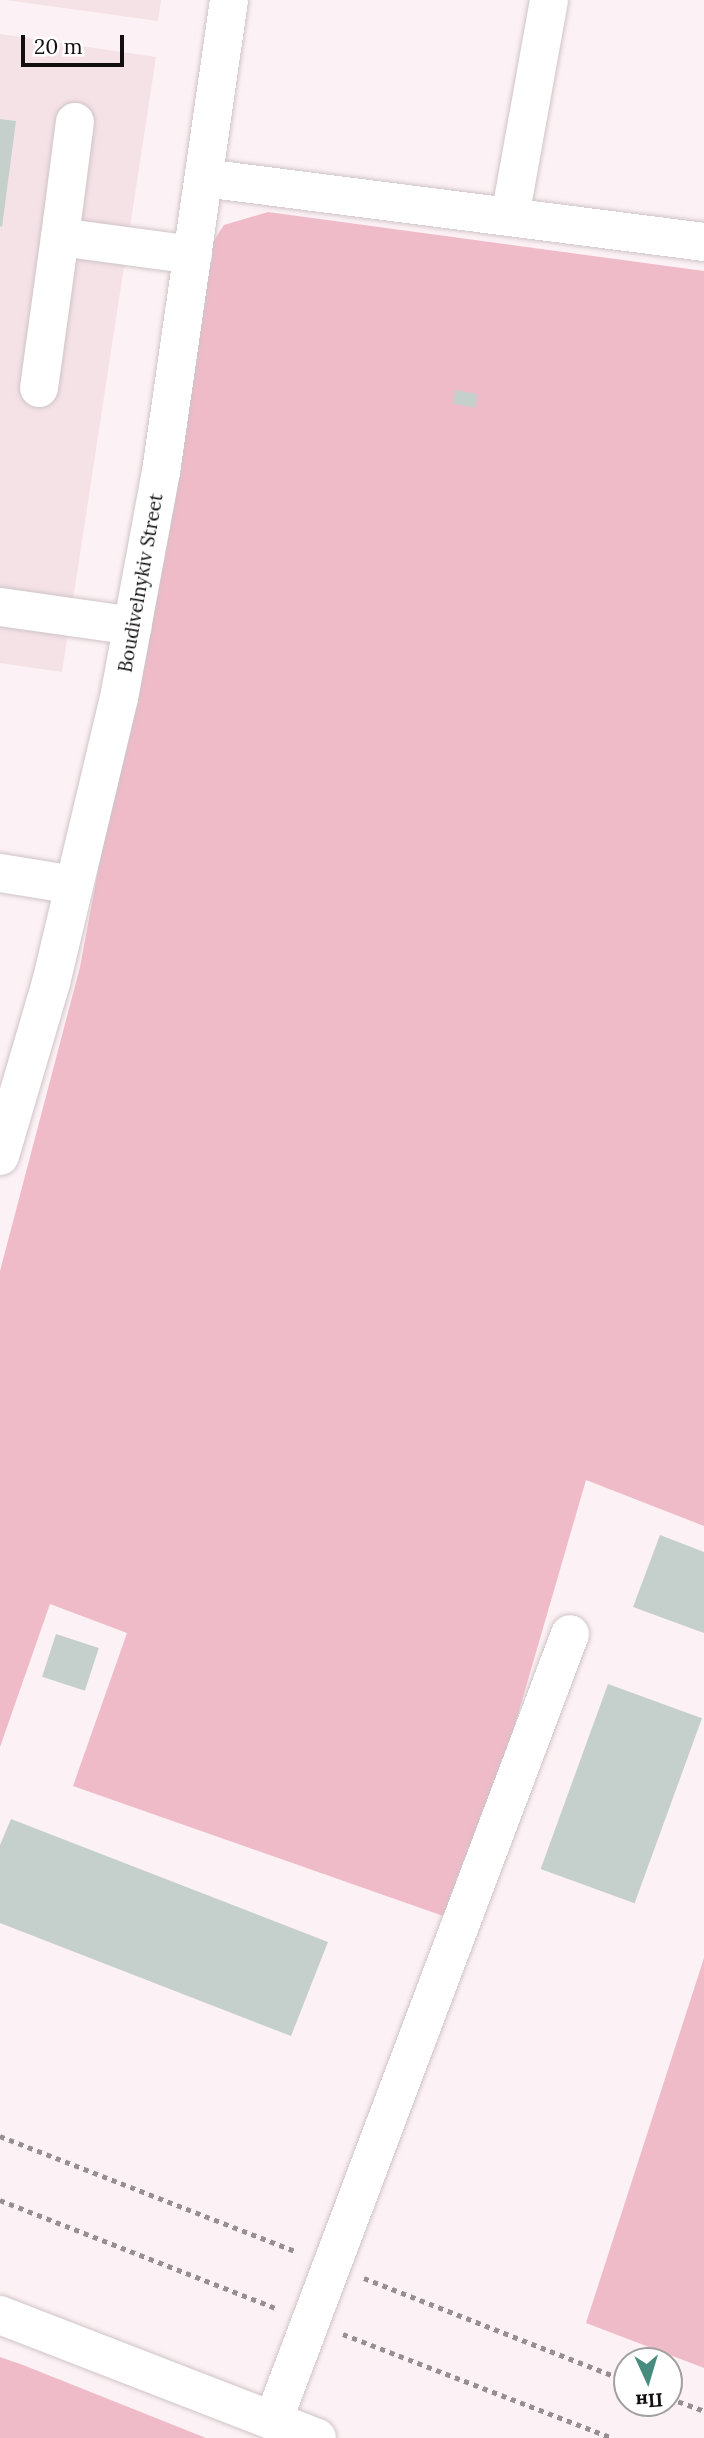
<!DOCTYPE html>
<html>
<head>
<meta charset="utf-8">
<style>
  body { margin:0 }
  #map { position:relative; width:704px; height:2438px; overflow:hidden; background:#fcf1f4; font-family:Lora,serif }
  div>[style] { position:absolute }
  .built>* { inset:0; background:#f5e2e6 }
  .green>* { inset:0; background:#f0bbc9 }
  .building>* { inset:0; background:#c5d0cd; transform-origin:0 0 }
  .path>* { height:4.5px; margin-top:-2.25px; transform-origin:0; background:repeating-linear-gradient(90deg,#968e90 0 5px,transparent 0 10px) }
  .roads { filter:drop-shadow(0 0 2px #cfc4c7) drop-shadow(0 0 2px #cfc4c7) }
  .minor>* { height:38px; margin:-19px; padding:0 19px; transform-origin:19px; border-radius:19px; background:#fff }
  span { translate:-50% -50%; white-space:nowrap; text-align:center; line-height:1.15; -webkit-text-stroke:6px #fff; paint-order:stroke }
  .street-label { font-size:19px; color:#130f10 }
  .north { position:absolute; left:613px; top:2347px; width:70px; height:70px; box-sizing:border-box; background:#fff; border:2px solid #a19f9f; border-radius:50%; rotate:176deg; font-size:19px; font-weight:700; line-height:28px; text-align:center; color:#130f10 }
  .north::after { content:''; display:block; margin:auto; width:24px; height:32px; background:#488c7f; clip-path:polygon(50% 0,100% 100%,50% 72%,0 100%) }
  .scale { position:absolute; left:21px; top:35px; width:103px; height:32px; box-sizing:border-box; border:4px solid #130f10; border-top:0; padding-left:9px; font-size:21px; line-height:24px; white-space:nowrap; color:#130f10; -webkit-text-stroke:5px #fff; paint-order:stroke }
</style>
</head>
<body>
<div id="map">
  <div class="built">
    <i style="clip-path:polygon(6px 0,161px 0,158px 21px)"></i>
    <i style="clip-path:polygon(0 34px,156px 57px,62px 672px,0 663px)"></i>
  </div>
  <div class="green">
    <i style="clip-path:polygon(268px 212px,704px 271px,704px 1526px,586px 1480px,503px 1766px,449px 1918px,73px 1786px,127px 1633px,50px 1604px,0 1747px,0 1271px,80px 967px,176px 453px,201px 260px,224px 225px)"></i>
    <i style="clip-path:polygon(704px 1958px,704px 2368px,586px 2323px)"></i>
    <i style="clip-path:polygon(0 2357px,23px 2365px,206px 2438px,0 2438px)"></i>
  </div>
  <div class="building">
    <i style="clip-path:polygon(0 119px,16px 121px,2px 227px,0 226px)"></i>
    <i style="left:455px;top:390px;width:23px;height:14px;rotate:10deg"></i>
    <i style="clip-path:polygon(660px 1535px,704px 1552px,704px 1633px,633px 1607px)"></i>
    <i style="left:56px;top:1634px;width:45px;height:45px;rotate:18deg"></i>
    <i style="left:608px;top:1684px;width:100px;height:197px;rotate:20deg"></i>
    <i style="clip-path:polygon(11px 1819px,328px 1942px,291px 2036px,0 1923px,0 1845px)"></i>
  </div>
  <div class="path">
    <i style="left:0;top:2136px;width:319px;rotate:21.3deg"></i>
    <i style="left:0;top:2200px;width:296px;rotate:21.4deg"></i>
    <i style="left:364px;top:2278px;width:282px;rotate:21.4deg"></i>
    <i style="left:343px;top:2334px;width:288px;rotate:21.1deg"></i>
    <i style="left:669px;top:2398px;width:37px;rotate:20deg"></i>
  </div>
  <div class="roads">
    <div class="minor">
      <i style="left:204px;top:178px;width:504px;rotate:7.29deg"></i>
      <i style="left:510px;top:217px;width:220px;rotate:-79.8deg"></i>
      <i style="left:60px;top:237px;width:116px;rotate:-82.6deg"></i>
      <i style="left:39px;top:388px;width:152px;rotate:-82.1deg"></i>
      <i style="left:60px;top:237px;width:134px;rotate:7.7deg"></i>
      <i style="left:0;top:607px;width:134px;rotate:8.1deg"></i>
      <i style="left:0;top:873px;width:75px;rotate:9.2deg"></i>
      <i style="left:0;top:1156px;width:180px;rotate:-73.6deg"></i>
      <i style="left:51px;top:983px;width:293px;rotate:-76.6deg"></i>
      <i style="left:119px;top:698px;width:230px;rotate:-79.5deg"></i>
      <i style="left:161px;top:472px;width:477px;rotate:-81.8deg"></i>
      <i style="left:0;top:2315px;width:340px;rotate:21.2deg"></i>
      <i style="left:273px;top:2421px;width:841px;rotate:-69.32deg"></i>
    </div>
  </div>
  <div class="street-label">
    <span style="left:141px;top:583px;rotate:-80deg">Boudivelnykiv Street</span>
  </div>
  <div class="north">Пн</div>
  <div class="scale">20 m</div>
</div>
</body>
</html>
